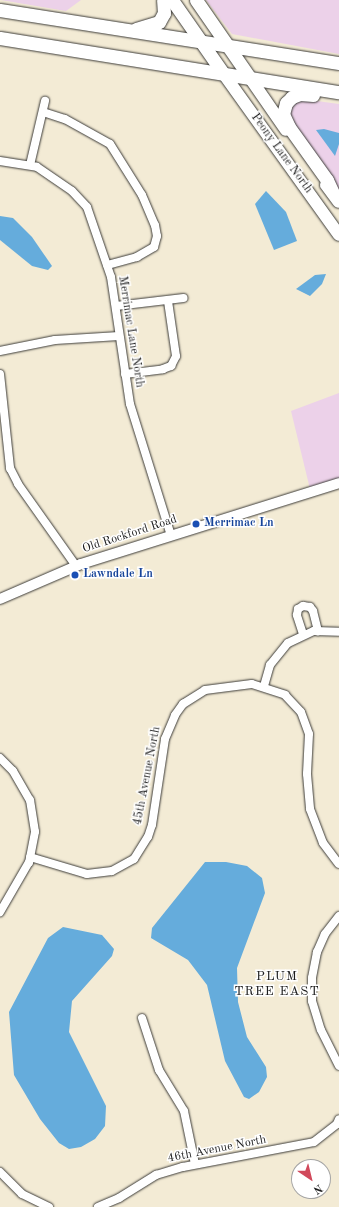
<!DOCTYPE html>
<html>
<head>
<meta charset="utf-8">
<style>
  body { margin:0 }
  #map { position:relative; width:339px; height:1207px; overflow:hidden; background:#f3ebd5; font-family:"Old Standard TT",serif }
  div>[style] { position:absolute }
  .built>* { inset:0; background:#ecd1e9 }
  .water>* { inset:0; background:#65acdc }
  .roads { filter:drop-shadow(0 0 1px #3c3b38) drop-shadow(0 0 1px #3c3b38) }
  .minor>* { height:8px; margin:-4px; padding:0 4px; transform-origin:4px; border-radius:4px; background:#fff }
  .tertiary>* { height:10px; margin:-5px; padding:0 5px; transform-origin:5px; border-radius:5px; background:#fff }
  .secondary>* { height:12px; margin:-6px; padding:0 6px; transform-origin:6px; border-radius:6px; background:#fff }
  .primary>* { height:13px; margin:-6.5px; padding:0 6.5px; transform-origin:6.5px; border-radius:6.5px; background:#fff }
  .dots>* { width:11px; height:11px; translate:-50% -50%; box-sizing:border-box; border:2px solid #fff; border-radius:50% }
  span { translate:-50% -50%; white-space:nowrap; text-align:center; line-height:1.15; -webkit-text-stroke:3px #fff; paint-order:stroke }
  .street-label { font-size:12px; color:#1c1c1c }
  .transit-label { font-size:12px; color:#164399; font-weight:700 }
  .left { translate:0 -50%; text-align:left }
  .neighbourhood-label { font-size:13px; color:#1c1c1c; letter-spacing:1px }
  .north { position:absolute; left:291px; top:1159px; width:40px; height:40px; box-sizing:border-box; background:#fff; border:1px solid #a4a4a4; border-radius:50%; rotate:145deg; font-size:11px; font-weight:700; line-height:16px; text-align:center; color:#1c1c1c }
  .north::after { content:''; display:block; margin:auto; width:14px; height:18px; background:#d1495b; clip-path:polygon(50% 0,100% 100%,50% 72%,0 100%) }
</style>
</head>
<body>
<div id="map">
  <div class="built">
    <i style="clip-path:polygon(1px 0,81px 0,66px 11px)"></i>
    <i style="clip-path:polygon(206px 0,339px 0,339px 54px,232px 34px)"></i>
    <i style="clip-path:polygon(302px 99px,339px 104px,339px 193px,292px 126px,289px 114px,295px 100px)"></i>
    <i style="clip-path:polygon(339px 393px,339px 479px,310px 489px,291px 411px)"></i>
  </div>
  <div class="water">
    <i style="clip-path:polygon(324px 129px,339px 133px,339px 144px,335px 156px,316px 130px)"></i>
    <i style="clip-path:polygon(266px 191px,286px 212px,297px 241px,274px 250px,255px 204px)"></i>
    <i style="clip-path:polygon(0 216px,13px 218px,32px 237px,52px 266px,48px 270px,32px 266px,0 240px)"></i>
    <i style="clip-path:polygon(326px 274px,322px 284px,310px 296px,296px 289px,315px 275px)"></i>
    <i style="clip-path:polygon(205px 862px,226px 862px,247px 866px,262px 878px,265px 893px,237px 968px,238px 1002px,247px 1037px,266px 1067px,267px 1077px,259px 1092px,249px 1099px,244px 1097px,225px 1061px,207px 985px,188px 960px,151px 938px,152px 928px)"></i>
    <i style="clip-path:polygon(63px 927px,102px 935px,114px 949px,112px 956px,72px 1001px,69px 1032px,106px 1106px,105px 1126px,95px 1139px,81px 1147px,69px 1149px,59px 1143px,40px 1119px,14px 1075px,9px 1012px,48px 938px)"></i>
  </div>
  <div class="roads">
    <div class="minor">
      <i style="left:43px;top:112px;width:23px;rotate:18deg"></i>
      <i style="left:65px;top:119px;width:51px;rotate:29.1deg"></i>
      <i style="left:110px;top:144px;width:60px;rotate:57.9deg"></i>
      <i style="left:142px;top:195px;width:33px;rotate:67deg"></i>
      <i style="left:155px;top:225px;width:11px;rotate:80deg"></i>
      <i style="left:157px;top:236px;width:11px;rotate:105deg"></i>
      <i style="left:154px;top:247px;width:20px;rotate:150deg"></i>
      <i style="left:137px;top:257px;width:31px;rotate:165deg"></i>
      <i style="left:0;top:161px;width:37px;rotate:9deg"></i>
      <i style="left:37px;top:167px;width:42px;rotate:34.4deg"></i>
      <i style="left:72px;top:191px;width:22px;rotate:47deg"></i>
      <i style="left:87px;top:207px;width:74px;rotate:71.1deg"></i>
      <i style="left:111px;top:277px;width:128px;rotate:81.5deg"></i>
      <i style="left:130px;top:404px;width:138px;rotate:72.7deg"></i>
      <i style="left:30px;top:165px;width:66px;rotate:-76.8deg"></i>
      <i style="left:116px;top:306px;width:68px;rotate:-6.7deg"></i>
      <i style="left:0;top:351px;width:56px;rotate:-11.3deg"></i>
      <i style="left:55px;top:340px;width:64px;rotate:-3.6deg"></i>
      <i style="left:0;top:374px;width:95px;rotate:83.9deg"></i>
      <i style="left:10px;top:468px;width:18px;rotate:63deg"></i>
      <i style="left:18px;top:484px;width:100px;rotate:54.7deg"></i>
      <i style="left:125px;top:374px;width:38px;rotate:-7deg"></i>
      <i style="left:163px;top:369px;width:9px;rotate:-21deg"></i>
      <i style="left:171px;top:366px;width:11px;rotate:-63deg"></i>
      <i style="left:176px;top:356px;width:56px;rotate:-98.3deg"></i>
      <i style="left:303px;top:634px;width:20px;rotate:-108deg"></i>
      <i style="left:297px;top:615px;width:6px;rotate:-81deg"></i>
      <i style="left:298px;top:609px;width:6px;rotate:-31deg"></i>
      <i style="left:303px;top:606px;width:7px;rotate:8deg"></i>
      <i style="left:310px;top:607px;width:5px;rotate:53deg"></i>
      <i style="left:313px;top:611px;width:21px;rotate:76deg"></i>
      <i style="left:264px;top:686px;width:22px;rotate:-74deg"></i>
      <i style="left:270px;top:665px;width:28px;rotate:-51deg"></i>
      <i style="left:288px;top:643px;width:29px;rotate:-25deg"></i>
      <i style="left:314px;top:631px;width:25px;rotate:2deg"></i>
      <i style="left:0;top:758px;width:18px;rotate:45deg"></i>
      <i style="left:13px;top:771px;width:34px;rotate:60deg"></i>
      <i style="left:30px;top:800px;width:32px;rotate:81deg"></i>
      <i style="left:35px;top:832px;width:31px;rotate:101deg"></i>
      <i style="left:29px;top:862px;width:58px;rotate:120.1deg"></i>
      <i style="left:30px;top:857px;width:59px;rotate:16.6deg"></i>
      <i style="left:87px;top:874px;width:25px;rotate:-7deg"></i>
      <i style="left:112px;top:871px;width:25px;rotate:-29deg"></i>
      <i style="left:134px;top:859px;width:26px;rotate:-58deg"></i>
      <i style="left:148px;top:837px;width:13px;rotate:-72deg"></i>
      <i style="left:152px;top:825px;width:87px;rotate:-81.4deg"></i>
      <i style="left:165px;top:739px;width:26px;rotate:-67deg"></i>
      <i style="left:175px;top:715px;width:14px;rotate:-54deg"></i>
      <i style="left:183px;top:704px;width:26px;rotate:-32deg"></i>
      <i style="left:205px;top:690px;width:47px;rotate:-7.3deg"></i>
      <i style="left:252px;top:684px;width:35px;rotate:18deg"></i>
      <i style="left:285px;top:695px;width:23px;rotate:47deg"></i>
      <i style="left:301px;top:712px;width:23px;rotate:70deg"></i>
      <i style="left:309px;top:734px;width:40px;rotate:92.9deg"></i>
      <i style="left:307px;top:774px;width:35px;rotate:85deg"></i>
      <i style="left:310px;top:809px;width:36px;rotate:69deg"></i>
      <i style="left:323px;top:843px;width:26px;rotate:53deg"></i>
      <i style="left:339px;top:916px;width:23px;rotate:128deg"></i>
      <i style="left:325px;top:934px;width:20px;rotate:114deg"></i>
      <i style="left:317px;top:952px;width:26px;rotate:101deg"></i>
      <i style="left:312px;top:978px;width:23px;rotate:90deg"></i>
      <i style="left:312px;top:1001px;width:30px;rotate:73deg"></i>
      <i style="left:321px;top:1030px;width:40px;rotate:63.4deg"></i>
      <i style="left:142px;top:1018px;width:55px;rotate:71.9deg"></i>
      <i style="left:159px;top:1070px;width:48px;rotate:58.6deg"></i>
      <i style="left:184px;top:1111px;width:54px;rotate:78.3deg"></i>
      <i style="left:0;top:1172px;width:31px;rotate:45deg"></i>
      <i style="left:22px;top:1194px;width:30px;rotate:26deg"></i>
      <i style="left:98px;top:1207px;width:23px;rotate:-23deg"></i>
      <i style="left:119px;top:1198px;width:44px;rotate:-31.9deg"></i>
      <i style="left:156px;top:1175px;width:28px;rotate:-17deg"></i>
      <i style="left:183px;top:1167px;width:133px;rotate:-10.8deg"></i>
      <i style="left:314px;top:1142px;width:29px;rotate:-38deg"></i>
      <i style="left:337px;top:1124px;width:5px;rotate:-68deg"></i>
    </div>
    <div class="tertiary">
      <i style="left:0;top:599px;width:88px;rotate:-23.4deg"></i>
      <i style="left:81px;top:564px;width:270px;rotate:-17.4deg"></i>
    </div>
    <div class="secondary">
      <i style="left:223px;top:73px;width:199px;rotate:54.4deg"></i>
      <i style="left:250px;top:78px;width:63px;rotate:55.3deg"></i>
      <i style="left:326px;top:185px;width:21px;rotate:53deg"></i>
    </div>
    <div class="primary">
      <i style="left:172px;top:0;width:89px;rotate:55.1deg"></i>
      <i style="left:196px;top:0;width:95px;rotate:55.3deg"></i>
      <i style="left:0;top:10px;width:343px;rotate:8.9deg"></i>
      <i style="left:136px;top:29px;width:24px;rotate:-17deg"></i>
      <i style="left:159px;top:22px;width:10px;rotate:-61deg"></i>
      <i style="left:164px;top:13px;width:13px;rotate:-94deg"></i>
      <i style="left:0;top:38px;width:343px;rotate:9.1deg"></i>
      <i style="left:313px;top:95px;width:13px;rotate:-176deg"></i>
      <i style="left:300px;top:94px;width:9px;rotate:159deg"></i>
      <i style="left:292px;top:97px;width:8px;rotate:135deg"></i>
      <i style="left:286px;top:103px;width:11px;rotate:105deg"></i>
      <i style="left:283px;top:114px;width:14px;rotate:65deg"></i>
      <i style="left:289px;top:127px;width:65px;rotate:54.4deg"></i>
      <i style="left:327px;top:180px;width:14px;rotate:65deg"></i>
    </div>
  </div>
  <div class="dots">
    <i style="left:196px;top:524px;background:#1a4fb4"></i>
    <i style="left:75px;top:575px;background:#1a4fb4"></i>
  </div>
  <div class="street-label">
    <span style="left:281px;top:154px;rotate:54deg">Peony Lane North</span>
    <span style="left:130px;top:332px;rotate:81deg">Merrimac Lane North</span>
    <span style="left:130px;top:535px;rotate:-18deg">Old Rockford Road</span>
    <span style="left:148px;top:776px;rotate:-79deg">45th Avenue North</span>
    <span style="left:217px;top:1150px;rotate:-11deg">46th Avenue North</span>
  </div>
  <div class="transit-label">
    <span class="left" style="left:204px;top:524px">Merrimac Ln</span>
    <span class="left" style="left:83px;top:575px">Lawndale Ln</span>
  </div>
  <div class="neighbourhood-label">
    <span style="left:277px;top:985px">PLUM<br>TREE EAST</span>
  </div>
  <div class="north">N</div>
</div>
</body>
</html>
